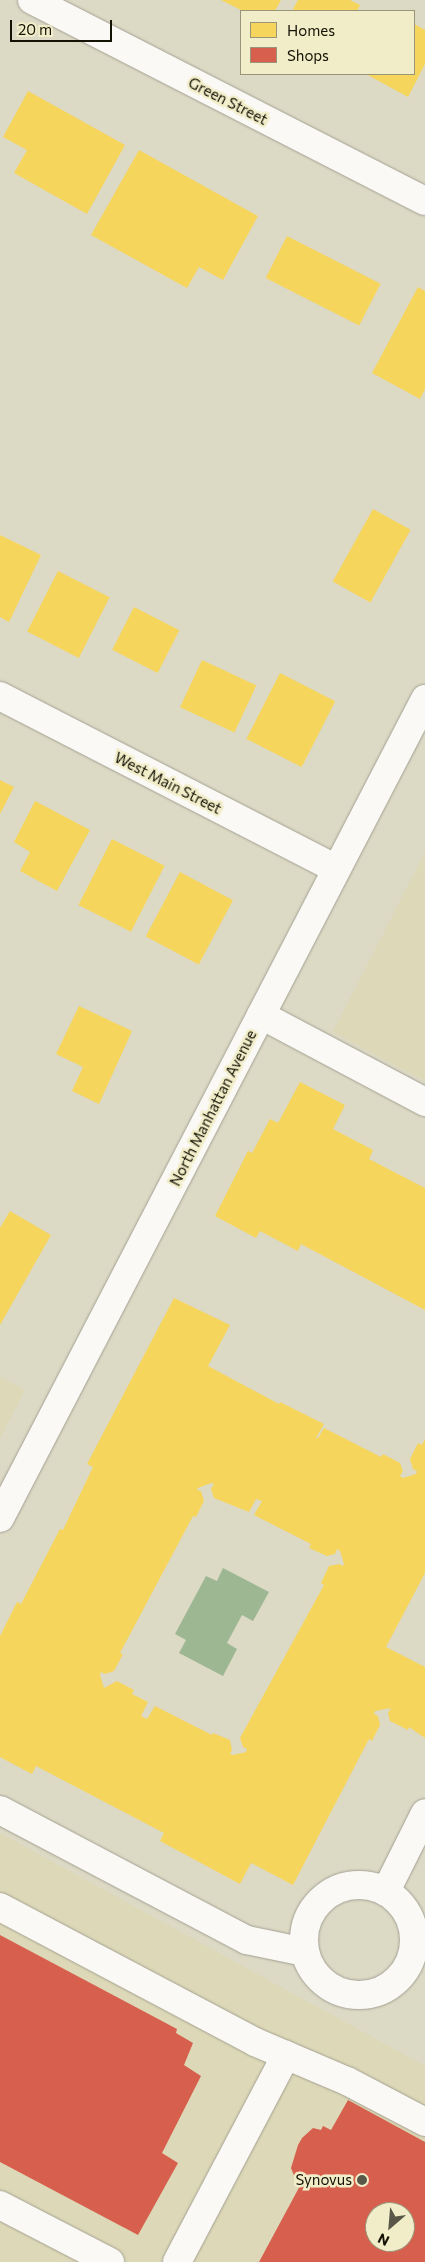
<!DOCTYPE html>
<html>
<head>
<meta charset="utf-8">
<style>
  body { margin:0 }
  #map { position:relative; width:425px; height:2262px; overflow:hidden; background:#dcd9c5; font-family:Commissioner,sans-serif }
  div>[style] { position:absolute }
  .built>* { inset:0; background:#ddd8b7 }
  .water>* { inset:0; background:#9eb793 }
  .homes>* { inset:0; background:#f6d55c; transform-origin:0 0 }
  .shops>* { inset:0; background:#d6604d }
  .roads { filter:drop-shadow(0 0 1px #a4a192) drop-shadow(0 0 1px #a4a192) }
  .minor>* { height:28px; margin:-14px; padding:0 14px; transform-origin:14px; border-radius:14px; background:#faf9f6 }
  .minor>.ring { margin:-14px; padding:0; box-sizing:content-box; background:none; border:28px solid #faf9f6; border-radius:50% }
  .dots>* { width:14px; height:14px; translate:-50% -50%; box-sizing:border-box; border:2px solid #f2edc9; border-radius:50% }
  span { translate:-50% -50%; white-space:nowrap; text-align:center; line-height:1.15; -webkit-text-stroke:5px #f2edc9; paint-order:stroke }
  .street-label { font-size:15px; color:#131205 }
  .poi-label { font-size:15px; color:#131205 }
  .right { translate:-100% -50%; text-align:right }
  .legend { position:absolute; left:240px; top:10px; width:175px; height:65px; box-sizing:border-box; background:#f2edc9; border:1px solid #99957b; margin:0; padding:6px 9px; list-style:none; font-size:15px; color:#131205 }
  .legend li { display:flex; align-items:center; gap:10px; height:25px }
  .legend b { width:25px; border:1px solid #99957b }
  .north { position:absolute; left:365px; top:2202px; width:50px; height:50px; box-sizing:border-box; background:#f2edc9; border:1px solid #99957b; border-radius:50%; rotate:207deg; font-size:14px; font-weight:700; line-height:20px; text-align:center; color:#131205 }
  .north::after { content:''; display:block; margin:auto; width:18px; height:22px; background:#595848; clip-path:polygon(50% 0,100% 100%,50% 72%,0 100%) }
  .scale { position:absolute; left:10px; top:20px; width:102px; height:22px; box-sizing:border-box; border:2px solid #131205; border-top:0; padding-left:6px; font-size:15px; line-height:18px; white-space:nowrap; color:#131205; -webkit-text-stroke:4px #f2edc9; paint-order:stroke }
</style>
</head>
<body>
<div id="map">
  <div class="built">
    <i style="clip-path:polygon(425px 852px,425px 1081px,333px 1032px)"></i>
    <i style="clip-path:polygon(0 1377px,25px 1390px,0 1438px)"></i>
    <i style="clip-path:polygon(evenodd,0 1833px,425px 2066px,425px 2262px,0 2262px,0 1833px,375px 2212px,405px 2212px,405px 2242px,375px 2242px,375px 2212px)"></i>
  </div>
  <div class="water">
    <i style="clip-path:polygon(223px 1568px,269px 1592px,253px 1621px,242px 1615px,227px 1643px,237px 1649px,223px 1676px,179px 1653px,186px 1640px,175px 1634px,206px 1576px,217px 1581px)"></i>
  </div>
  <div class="homes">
    <i style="clip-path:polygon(221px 0,281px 0,275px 11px,243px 11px)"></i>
    <i style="clip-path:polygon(298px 0,350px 0,360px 5px,357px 11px,292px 11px)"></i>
    <i style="clip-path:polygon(414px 24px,425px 30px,425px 64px,408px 97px,366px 74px,414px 74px)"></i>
    <i style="clip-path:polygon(28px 91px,125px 145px,87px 214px,14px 173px,27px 150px,3px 137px)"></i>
    <i style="clip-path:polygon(139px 150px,258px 216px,223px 280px,199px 267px,187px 288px,91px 235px)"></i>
    <i style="left:287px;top:236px;width:105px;height:47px;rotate:27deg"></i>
    <i style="clip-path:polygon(418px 287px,425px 291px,425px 389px,420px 399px,372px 373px)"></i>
    <i style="left:373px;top:509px;width:43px;height:83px;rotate:29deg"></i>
    <i style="clip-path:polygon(0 535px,41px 555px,9px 622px,0 617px)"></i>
    <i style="left:58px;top:571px;width:58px;height:68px;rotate:27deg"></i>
    <i style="left:134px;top:607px;width:51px;height:48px;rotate:27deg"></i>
    <i style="left:202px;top:660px;width:60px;height:52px;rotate:25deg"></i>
    <i style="left:280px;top:673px;width:62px;height:74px;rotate:27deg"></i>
    <i style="clip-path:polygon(0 780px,14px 787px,0 814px)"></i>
    <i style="clip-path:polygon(35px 801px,90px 830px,57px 891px,20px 871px,30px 852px,14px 842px)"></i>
    <i style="left:112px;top:839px;width:59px;height:74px;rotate:27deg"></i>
    <i style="left:180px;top:872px;width:60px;height:73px;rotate:28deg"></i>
    <i style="clip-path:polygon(79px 1006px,132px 1031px,99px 1104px,72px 1091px,83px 1067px,56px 1054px)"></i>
    <i style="clip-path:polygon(300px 1082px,345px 1105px,333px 1129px,373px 1150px,369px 1159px,425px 1188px,425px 1310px,301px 1244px,298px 1251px,260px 1231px,256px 1238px,215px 1216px,248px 1151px,252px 1153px,270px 1119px,278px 1123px)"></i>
    <i style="clip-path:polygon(10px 1211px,51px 1235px,0 1325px,0 1228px)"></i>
    <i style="clip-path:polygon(evenodd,174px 1298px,230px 1325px,208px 1366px,279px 1404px,280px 1402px,324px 1424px,316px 1438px,318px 1438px,324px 1428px,381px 1457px,383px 1454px,400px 1463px,403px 1471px,400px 1476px,403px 1478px,416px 1474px,417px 1471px,413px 1469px,410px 1459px,418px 1443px,422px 1445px,425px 1439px,425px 1573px,386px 1647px,425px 1667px,425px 1738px,409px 1727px,408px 1730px,390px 1721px,388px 1713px,391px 1708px,375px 1711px,374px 1714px,378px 1716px,380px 1725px,372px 1741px,369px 1739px,293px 1885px,251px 1863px,240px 1884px,160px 1841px,164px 1833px,36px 1766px,32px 1774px,0 1757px,0 1636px,17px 1602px,21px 1604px,60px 1529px,63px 1530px,93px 1467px,87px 1464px,174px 1298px,211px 1483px,214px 1484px,211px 1489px,214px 1498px,249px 1512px,256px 1499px,262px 1501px,254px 1515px,311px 1544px,309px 1548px,327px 1556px,335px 1554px,337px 1549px,340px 1551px,344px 1564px,343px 1566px,339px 1564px,329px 1566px,321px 1583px,324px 1585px,240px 1738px,243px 1747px,247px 1749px,246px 1752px,233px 1755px,230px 1754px,232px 1750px,230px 1740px,213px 1733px,212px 1735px,155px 1706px,147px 1719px,141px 1716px,148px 1702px,132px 1694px,134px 1690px,117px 1681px,104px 1688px,100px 1675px,101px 1672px,105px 1674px,114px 1671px,123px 1654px,120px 1653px,193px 1516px,196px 1517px,204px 1501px,201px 1491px,197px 1490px,198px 1488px,211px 1483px)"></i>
  </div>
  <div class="shops">
    <i style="clip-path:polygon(0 1935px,177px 2029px,176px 2033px,193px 2043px,184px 2065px,201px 2076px,162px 2153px,178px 2163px,138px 2235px,0 2162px)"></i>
    <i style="clip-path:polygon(evenodd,348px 2100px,425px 2142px,425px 2262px,259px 2262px,302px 2182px,295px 2178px,291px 2168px,298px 2145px,302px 2138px,313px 2128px,321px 2130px,323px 2126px,331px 2130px,348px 2100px,375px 2212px,405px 2212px,405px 2242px,375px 2242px,375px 2212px)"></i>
  </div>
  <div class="roads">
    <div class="minor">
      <i style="left:32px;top:0;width:441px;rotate:27.1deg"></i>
      <i style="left:0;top:696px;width:378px;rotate:27.2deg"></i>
      <i style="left:261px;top:1015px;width:186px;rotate:27.9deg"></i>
      <i style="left:0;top:1518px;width:923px;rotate:-62.57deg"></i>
      <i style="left:0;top:1810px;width:279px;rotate:27.8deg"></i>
      <i style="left:247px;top:1940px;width:59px;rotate:11.7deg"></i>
      <i class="ring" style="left:304px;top:1885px;width:82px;height:82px"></i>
      <i style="left:386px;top:1891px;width:87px;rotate:-63.4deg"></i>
      <i style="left:0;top:1907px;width:289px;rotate:27.9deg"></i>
      <i style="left:255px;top:2042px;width:100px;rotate:23deg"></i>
      <i style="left:347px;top:2081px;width:88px;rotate:27.7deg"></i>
      <i style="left:0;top:2205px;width:124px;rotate:27.4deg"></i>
      <i style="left:177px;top:2262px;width:234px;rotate:-62.2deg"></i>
    </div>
  </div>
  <div class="dots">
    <i style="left:362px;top:2180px;background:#595848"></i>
  </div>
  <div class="street-label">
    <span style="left:228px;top:101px;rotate:27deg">Green Street</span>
    <span style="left:168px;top:783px;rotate:27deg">West Main Street</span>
    <span style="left:213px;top:1108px;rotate:-63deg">North Manhattan Avenue</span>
  </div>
  <div class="poi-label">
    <span class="right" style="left:352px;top:2180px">Synovus</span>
  </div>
  <ul class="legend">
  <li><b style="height:14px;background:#f6d55c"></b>Homes</li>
  <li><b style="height:14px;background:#d6604d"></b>Shops</li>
  </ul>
  <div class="north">N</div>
  <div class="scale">20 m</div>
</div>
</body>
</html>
